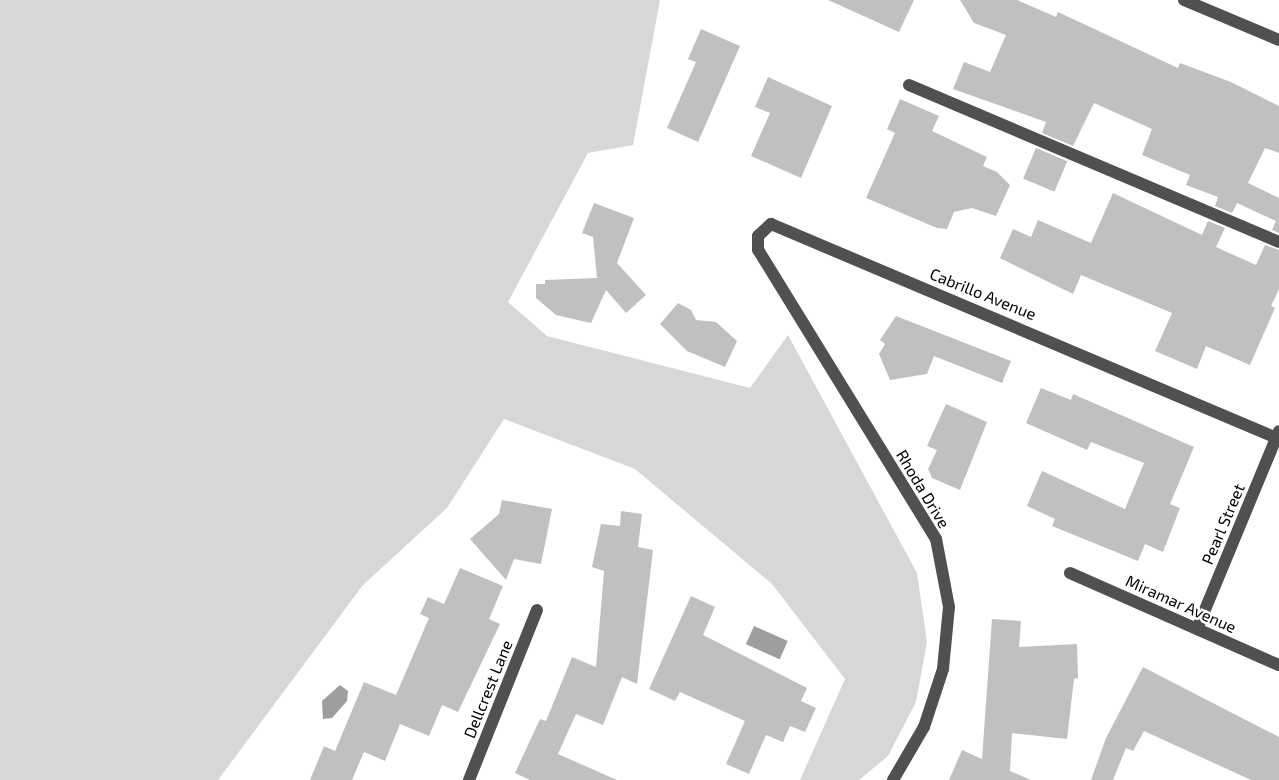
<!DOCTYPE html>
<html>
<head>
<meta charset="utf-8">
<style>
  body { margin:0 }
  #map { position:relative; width:1279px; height:780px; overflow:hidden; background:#fff; font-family:"Exo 2",sans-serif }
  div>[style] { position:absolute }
  .green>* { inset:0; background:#d7d7d7 }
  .water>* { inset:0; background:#9e9e9e; transform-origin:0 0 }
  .building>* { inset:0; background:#c0c0c0; transform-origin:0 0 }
  .minor>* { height:12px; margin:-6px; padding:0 6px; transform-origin:6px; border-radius:6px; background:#505050 }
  span { translate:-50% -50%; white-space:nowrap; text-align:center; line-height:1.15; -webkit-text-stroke:5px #fff; paint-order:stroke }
  .street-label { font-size:16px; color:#000 }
</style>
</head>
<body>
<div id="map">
  <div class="green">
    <i style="clip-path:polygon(0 0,660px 0,633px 145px,588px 153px,508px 302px,547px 336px,750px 388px,788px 335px,917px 573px,927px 642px,916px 702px,888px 756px,859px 780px,800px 780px,845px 679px,772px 584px,635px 469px,504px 419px,447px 508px,363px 585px,218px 780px,0 780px)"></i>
  </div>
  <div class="water">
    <i style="left:754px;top:626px;width:37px;height:20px;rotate:24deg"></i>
    <i style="clip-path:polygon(340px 685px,348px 691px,347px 701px,332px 718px,323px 719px,322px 701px)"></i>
  </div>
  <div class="building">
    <i style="clip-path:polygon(828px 0,914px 0,899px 32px)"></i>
    <i style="clip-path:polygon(960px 0,1017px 0,1056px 17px,1058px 12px,1178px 68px,1180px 63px,1231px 82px,1279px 106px,1279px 153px,1265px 148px,1248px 183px,1279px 198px,1279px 233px,1272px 230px,1276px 221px,1237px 203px,1232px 213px,1215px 206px,1218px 197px,1186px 185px,1190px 175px,1142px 155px,1152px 129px,1094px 103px,1073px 146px,1042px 133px,1046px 122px,953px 89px,964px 62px,990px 72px,1006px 35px,974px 23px)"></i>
    <i style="clip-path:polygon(701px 29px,740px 46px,698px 142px,667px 128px,696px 62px,688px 59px)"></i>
    <i style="clip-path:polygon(768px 77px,832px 106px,801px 178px,751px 156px,770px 113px,755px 107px)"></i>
    <i style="clip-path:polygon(900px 99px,939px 116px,932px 131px,987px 157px,983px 166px,997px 172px,1010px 185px,996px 216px,972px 208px,954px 212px,947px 229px,937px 228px,866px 198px,895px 133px,887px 129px)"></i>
    <i style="left:1036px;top:148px;width:34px;height:33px;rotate:23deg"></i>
    <i style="clip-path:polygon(1113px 193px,1202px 235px,1208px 221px,1225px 228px,1216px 247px,1256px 265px,1265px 245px,1279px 250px,1279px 289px,1271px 306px,1275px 308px,1250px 365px,1206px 346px,1197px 369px,1155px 351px,1172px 313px,1081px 275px,1073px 294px,1000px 258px,1013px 229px,1031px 237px,1038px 220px,1091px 243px)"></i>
    <i style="clip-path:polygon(594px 203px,634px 218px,617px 263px,646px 295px,626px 313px,606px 290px,591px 323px,556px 315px,536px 298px,536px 284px,545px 284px,545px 280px,597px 278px,593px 237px,582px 233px)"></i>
    <i style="clip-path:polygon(678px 303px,691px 310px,696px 320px,716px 322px,737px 341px,725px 367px,687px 351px,660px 324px)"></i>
    <i style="clip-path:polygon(896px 316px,1011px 361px,1002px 383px,934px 356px,927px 374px,890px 380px,879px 354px,885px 344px,880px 340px)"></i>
    <i style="clip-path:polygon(1041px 388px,1071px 400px,1073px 394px,1194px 447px,1170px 504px,1180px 508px,1163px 552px,1145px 544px,1138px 561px,1052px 526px,1055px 519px,1027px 506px,1042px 471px,1125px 509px,1144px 463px,1091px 442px,1087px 450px,1026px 423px)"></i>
    <i style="clip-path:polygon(946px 404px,987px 422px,960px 490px,932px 478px,928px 469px,937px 450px,927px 446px)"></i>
    <i style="clip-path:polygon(502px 500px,552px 509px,541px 564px,514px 559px,506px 580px,470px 539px,499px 514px)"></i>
    <i style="clip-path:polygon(621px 511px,642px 514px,638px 547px,653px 550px,637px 684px,622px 677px,603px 725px,576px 714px,558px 754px,617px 780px,530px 780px,515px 773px,540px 719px,546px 721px,572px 657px,596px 667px,604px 571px,592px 567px,601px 524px,620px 526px)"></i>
    <i style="clip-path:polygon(460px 568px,503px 586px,489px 619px,500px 624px,458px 712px,442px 705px,429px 736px,400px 724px,385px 761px,364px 752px,352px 780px,310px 780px,324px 746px,335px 751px,364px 682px,396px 695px,429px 618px,420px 614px,428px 597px,444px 604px)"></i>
    <i style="clip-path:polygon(691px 596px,715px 607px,703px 635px,807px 688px,801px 701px,816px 708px,805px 732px,790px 726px,783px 742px,766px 735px,749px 774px,726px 764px,745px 721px,680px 692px,675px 701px,649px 689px)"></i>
    <i style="clip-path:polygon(992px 619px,1021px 621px,1019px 647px,1077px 644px,1078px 678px,1074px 679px,1067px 739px,1012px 733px,1010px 771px,1031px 780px,949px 780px,962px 750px,982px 759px)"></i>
    <i style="clip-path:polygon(1143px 667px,1279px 737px,1279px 780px,1251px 780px,1144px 731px,1133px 751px,1126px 748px,1113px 780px,1091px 780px,1106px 738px)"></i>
  </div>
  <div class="minor">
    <i style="left:1184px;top:0;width:103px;rotate:22.8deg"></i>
    <i style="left:909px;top:85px;width:402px;rotate:23deg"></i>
    <i style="left:1070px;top:573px;width:228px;rotate:23.8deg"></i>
    <i style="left:1197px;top:629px;width:214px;rotate:-67.5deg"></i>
    <i style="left:469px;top:780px;width:183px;rotate:-68.2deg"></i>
    <i style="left:893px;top:780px;width:61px;rotate:-59.7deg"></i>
    <i style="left:924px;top:727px;width:61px;rotate:-71.9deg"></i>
    <i style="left:943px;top:669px;width:62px;rotate:-84.5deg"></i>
    <i style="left:949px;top:607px;width:69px;rotate:-100.8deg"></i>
    <i style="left:936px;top:539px;width:339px;rotate:-121.6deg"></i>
    <i style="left:758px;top:250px;width:14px;rotate:-90deg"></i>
    <i style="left:758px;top:236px;width:18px;rotate:-43deg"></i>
    <i style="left:771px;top:224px;width:552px;rotate:22.94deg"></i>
  </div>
  <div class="street-label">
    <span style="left:983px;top:294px;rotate:22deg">Cabrillo Avenue</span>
    <span style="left:923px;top:489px;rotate:59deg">Rhoda Drive</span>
    <span style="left:1223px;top:524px;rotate:-67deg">Pearl Street</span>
    <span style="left:1181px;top:604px;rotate:24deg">Miramar Avenue</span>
    <span style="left:488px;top:689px;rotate:-68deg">Dellcrest Lane</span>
  </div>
</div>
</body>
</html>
